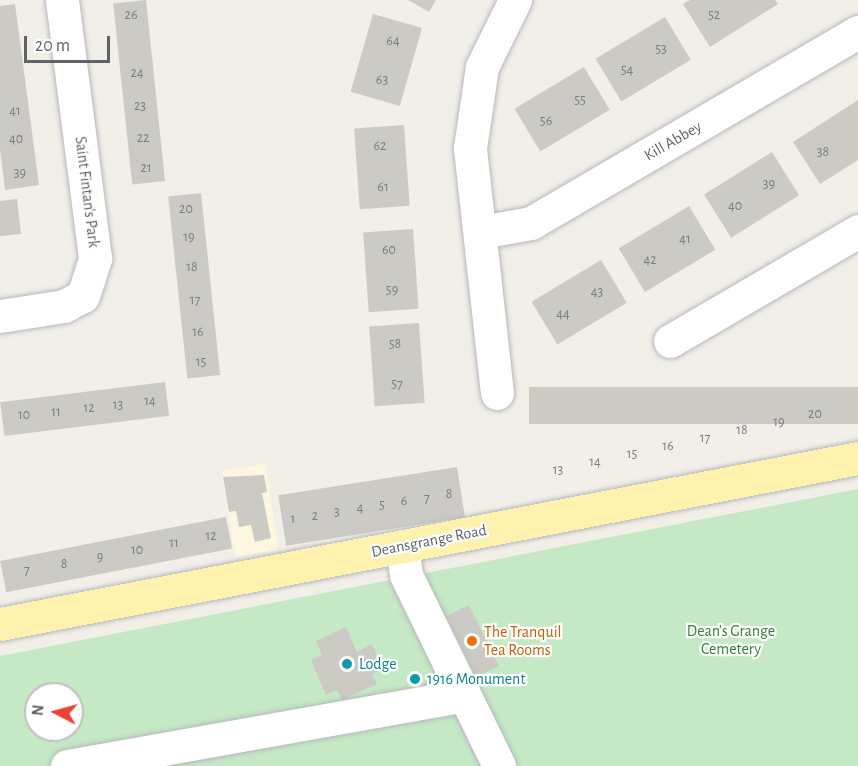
<!DOCTYPE html>
<html>
<head>
<meta charset="utf-8">
<style>
  body { margin:0 }
  #map { position:relative; width:858px; height:766px; overflow:hidden; background:#f1efe8; font-family:"Alegreya Sans",sans-serif }
  div>[style] { position:absolute }
  .commercial>* { inset:0; background:#fef7e0; transform-origin:0 0 }
  .green>* { inset:0; background:#c5e8c5 }
  .building>* { inset:0; background:#cccac5; transform-origin:0 0 }
  .roads { filter:drop-shadow(0 0 2px #b5b8bc) drop-shadow(0 0 2px #b5b8bc) }
  .minor>* { height:33px; margin:-16.5px; padding:0 16.5px; transform-origin:16.5px; border-radius:16.5px; background:#fff }
  .major>* { height:33px; margin:-16.5px; padding:0 16.5px; transform-origin:16.5px; border-radius:16.5px; background:#fff2af }
  .dots>* { width:16px; height:16px; translate:-50% -50%; box-sizing:border-box; border:3px solid #fff; border-radius:50% }
  span { translate:-50% -50%; white-space:nowrap; text-align:center; line-height:1.15; -webkit-text-stroke:4.5px #fff; paint-order:stroke }
  .number-label { font-size:14px; color:#7a7d7f }
  .number-label span { -webkit-text-stroke-width:0 }
  .street-label { font-size:16px; color:#5f6368 }
  .park-label { font-size:16px; color:#348238 }
  .food-label { font-size:16px; color:#c56008 }
  .left { translate:0 -50%; text-align:left }
  .culture-label { font-size:16px; color:#0d838f }
  .north { position:absolute; left:24px; top:682px; width:60px; height:60px; box-sizing:border-box; background:#fff; border:2px solid #bfc1c3; border-radius:50%; rotate:276deg; font-size:16px; font-weight:700; line-height:24px; text-align:center; color:#5f6368 }
  .north::after { content:''; display:block; margin:auto; width:21px; height:27px; background:#ea4335; clip-path:polygon(50% 0,100% 100%,50% 72%,0 100%) }
  .scale { position:absolute; left:24px; top:36px; width:86px; height:27px; box-sizing:border-box; border:3px solid #5f6368; border-top:0; padding-left:8px; font-size:18px; line-height:21px; white-space:nowrap; color:#5f6368; -webkit-text-stroke:4px #fff; paint-order:stroke }
</style>
</head>
<body>
<div id="map">
  <div class="commercial">
    <i style="left:265px;top:464px;width:87px;height:44px;rotate:81deg"></i>
  </div>
  <div class="green">
    <i style="clip-path:polygon(evenodd,858px 489px,858px 766px,0 766px,0 656px,858px 489px,36px 694px,72px 694px,72px 730px,36px 730px,36px 694px)"></i>
  </div>
  <div class="building">
    <i style="left:146px;top:0;width:182px;height:33px;rotate:84deg"></i>
    <i style="clip-path:polygon(408px 0,436px 0,429px 12px)"></i>
    <i style="clip-path:polygon(690px 0,775px 0,778px 4px,710px 47px,683px 4px)"></i>
    <i style="clip-path:polygon(15px 4px,39px 185px,5px 190px,0 149px,0 6px)"></i>
    <i style="left:373px;top:14px;width:51px;height:81px;rotate:16deg"></i>
    <i style="left:665px;top:17px;width:50px;height:81px;rotate:59deg"></i>
    <i style="left:584px;top:67px;width:50px;height:81px;rotate:59deg"></i>
    <i style="clip-path:polygon(858px 100px,858px 160px,820px 184px,793px 142px)"></i>
    <i style="left:404px;top:125px;width:81px;height:50px;rotate:86deg"></i>
    <i style="left:772px;top:152px;width:51px;height:80px;rotate:58deg"></i>
    <i style="left:201px;top:193px;width:183px;height:33px;rotate:84deg"></i>
    <i style="clip-path:polygon(17px 199px,21px 234px,0 236px,0 201px)"></i>
    <i style="left:689px;top:206px;width:51px;height:82px;rotate:59deg"></i>
    <i style="left:413px;top:229px;width:80px;height:50px;rotate:86deg"></i>
    <i style="left:601px;top:260px;width:50px;height:81px;rotate:59deg"></i>
    <i style="left:419px;top:323px;width:80px;height:50px;rotate:86deg"></i>
    <i style="left:165px;top:382px;width:34px;height:166px;rotate:83deg"></i>
    <i style="left:858px;top:387px;width:37px;height:329px;rotate:90deg"></i>
    <i style="left:457px;top:467px;width:51px;height:181px;rotate:81deg"></i>
    <i style="clip-path:polygon(264px 475px,267px 492px,262px 493px,271px 538px,255px 542px,251px 525px,239px 527px,236px 511px,229px 512px,223px 477px)"></i>
    <i style="left:226px;top:517px;width:32px;height:230px;rotate:79deg"></i>
    <i style="left:469px;top:605px;width:68px;height:25px;rotate:64deg"></i>
    <i style="clip-path:polygon(346px 627px,357px 652px,372px 644px,383px 669px,372px 674px,377px 684px,342px 700px,337px 690px,326px 695px,311px 660px,322px 655px,316px 641px)"></i>
  </div>
  <div class="roads">
    <div class="minor">
      <i style="left:481px;top:232px;width:51px;rotate:-10.2deg"></i>
      <i style="left:531px;top:223px;width:379px;rotate:-30.3deg"></i>
      <i style="left:0;top:316px;width:65px;rotate:-8.9deg"></i>
      <i style="left:64px;top:306px;width:21px;rotate:-28deg"></i>
      <i style="left:83px;top:296px;width:40px;rotate:-72deg"></i>
      <i style="left:95px;top:258px;width:260px;rotate:-97.3deg"></i>
      <i style="left:670px;top:341px;width:218px;rotate:-30.3deg"></i>
      <i style="left:497px;top:393px;width:246px;rotate:-96.3deg"></i>
      <i style="left:470px;top:148px;width:82px;rotate:-81.6deg"></i>
      <i style="left:482px;top:67px;width:75px;rotate:-63.8deg"></i>
      <i style="left:402px;top:546px;width:29px;rotate:82deg"></i>
      <i style="left:406px;top:575px;width:212px;rotate:64deg"></i>
      <i style="left:67px;top:766px;width:403px;rotate:-10.1deg"></i>
    </div>
    <div class="major">
      <i style="left:0;top:624px;width:874px;rotate:-10.95deg"></i>
    </div>
  </div>
  <div class="dots">
    <i style="left:472px;top:641px;background:#e8710a"></i>
    <i style="left:347px;top:664px;background:#0f9aa8"></i>
    <i style="left:415px;top:679px;background:#0f9aa8"></i>
  </div>
  <div class="number-label">
    <span style="left:131px;top:15px">26</span>
    <span style="left:714px;top:15px">52</span>
    <span style="left:393px;top:41px">64</span>
    <span style="left:661px;top:49px">53</span>
    <span style="left:627px;top:70px">54</span>
    <span style="left:137px;top:73px">24</span>
    <span style="left:382px;top:80px">63</span>
    <span style="left:580px;top:100px">55</span>
    <span style="left:140px;top:106px">23</span>
    <span style="left:15px;top:111px">41</span>
    <span style="left:546px;top:121px">56</span>
    <span style="left:143px;top:138px">22</span>
    <span style="left:16px;top:139px">40</span>
    <span style="left:380px;top:146px">62</span>
    <span style="left:823px;top:152px">38</span>
    <span style="left:146px;top:168px">21</span>
    <span style="left:20px;top:173px">39</span>
    <span style="left:769px;top:184px">39</span>
    <span style="left:383px;top:187px">61</span>
    <span style="left:735px;top:206px">40</span>
    <span style="left:186px;top:209px">20</span>
    <span style="left:189px;top:237px">19</span>
    <span style="left:685px;top:239px">41</span>
    <span style="left:389px;top:250px">60</span>
    <span style="left:650px;top:260px">42</span>
    <span style="left:192px;top:267px">18</span>
    <span style="left:392px;top:290px">59</span>
    <span style="left:597px;top:292px">43</span>
    <span style="left:195px;top:300px">17</span>
    <span style="left:563px;top:314px">44</span>
    <span style="left:198px;top:332px">16</span>
    <span style="left:395px;top:344px">58</span>
    <span style="left:201px;top:362px">15</span>
    <span style="left:397px;top:384px">57</span>
    <span style="left:150px;top:401px">14</span>
    <span style="left:118px;top:405px">13</span>
    <span style="left:89px;top:408px">12</span>
    <span style="left:56px;top:412px">11</span>
    <span style="left:815px;top:414px">20</span>
    <span style="left:24px;top:415px">10</span>
    <span style="left:779px;top:422px">19</span>
    <span style="left:742px;top:430px">18</span>
    <span style="left:705px;top:438px">17</span>
    <span style="left:668px;top:446px">16</span>
    <span style="left:632px;top:454px">15</span>
    <span style="left:595px;top:462px">14</span>
    <span style="left:558px;top:470px">13</span>
    <span style="left:449px;top:494px">8</span>
    <span style="left:427px;top:498px">7</span>
    <span style="left:404px;top:501px">6</span>
    <span style="left:382px;top:505px">5</span>
    <span style="left:360px;top:508px">4</span>
    <span style="left:337px;top:512px">3</span>
    <span style="left:315px;top:516px">2</span>
    <span style="left:293px;top:519px">1</span>
    <span style="left:211px;top:536px">12</span>
    <span style="left:174px;top:543px">11</span>
    <span style="left:137px;top:550px">10</span>
    <span style="left:100px;top:557px">9</span>
    <span style="left:64px;top:564px">8</span>
    <span style="left:27px;top:570px">7</span>
  </div>
  <div class="street-label">
    <span style="left:673px;top:141px;rotate:-30deg">Kill Abbey</span>
    <span style="left:87px;top:192px;rotate:83deg">Saint Fintan's Park</span>
    <span style="left:429px;top:541px;rotate:-11deg">Deansgrange Road</span>
  </div>
  <div class="park-label">
    <span style="left:731px;top:640px">Dean's Grange<br>Cemetery</span>
  </div>
  <div class="food-label">
    <span class="left" style="left:484px;top:641px">The Tranquil<br>Tea Rooms</span>
  </div>
  <div class="culture-label">
    <span class="left" style="left:359px;top:664px">Lodge</span>
    <span class="left" style="left:427px;top:679px">1916 Monument</span>
  </div>
  <div class="north">N</div>
  <div class="scale">20 m</div>
</div>
</body>
</html>
